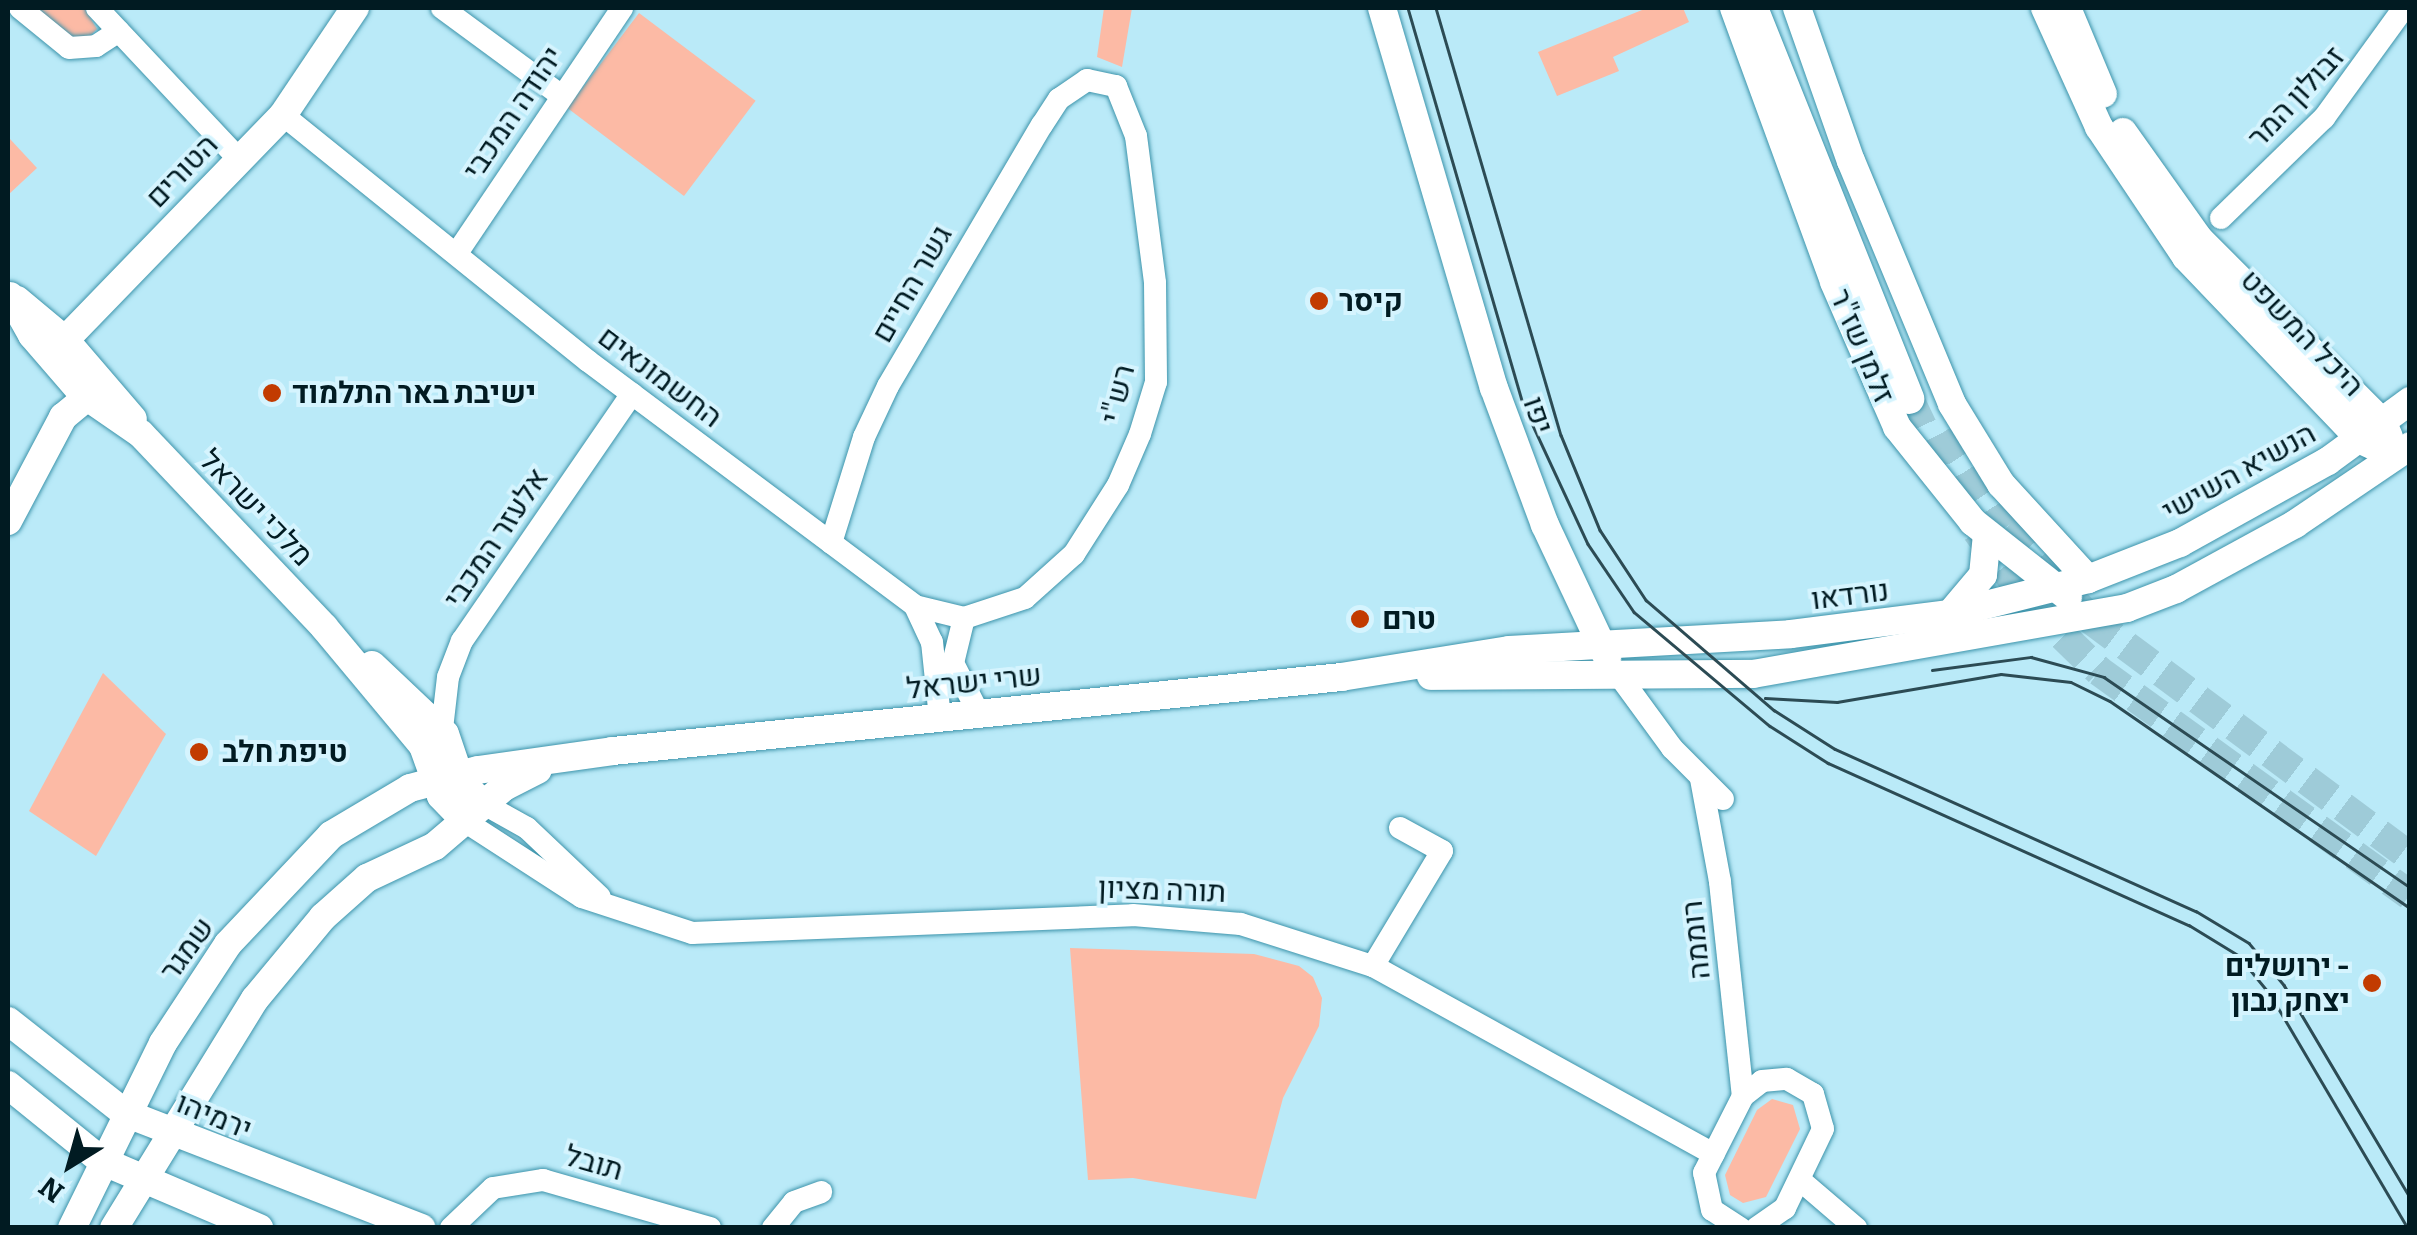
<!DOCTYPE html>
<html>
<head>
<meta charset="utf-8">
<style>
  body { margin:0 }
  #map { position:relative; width:2417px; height:1235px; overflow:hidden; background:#baeaf8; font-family:Bitter,Heebo,serif }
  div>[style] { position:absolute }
  .green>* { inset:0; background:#fcbaa5; transform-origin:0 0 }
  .secondary-tunnel>* { height:30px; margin-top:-15px; transform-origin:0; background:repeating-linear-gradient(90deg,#9ecbd8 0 30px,transparent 0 45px) }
  .roads { filter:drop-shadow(0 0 2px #3d94ab) drop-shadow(0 0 2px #3d94ab) }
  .minor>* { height:22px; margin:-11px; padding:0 11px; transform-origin:11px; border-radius:11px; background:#fff }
  .tertiary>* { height:28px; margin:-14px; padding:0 14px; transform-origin:14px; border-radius:14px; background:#fff }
  .secondary>* { height:30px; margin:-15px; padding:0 15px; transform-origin:15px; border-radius:15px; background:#fff }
  .tram>* { height:2.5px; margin:-1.25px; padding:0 1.25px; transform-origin:1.25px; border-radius:1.25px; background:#2c4b54 }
  .dots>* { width:28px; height:28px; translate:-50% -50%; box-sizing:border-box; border:5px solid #d5f4fe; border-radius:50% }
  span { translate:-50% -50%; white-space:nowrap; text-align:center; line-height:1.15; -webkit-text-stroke:8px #d5f4fe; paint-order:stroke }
  .street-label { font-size:30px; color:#011b22 }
  .poi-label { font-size:30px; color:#011b22; font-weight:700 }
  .left { translate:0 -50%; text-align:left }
  .right { translate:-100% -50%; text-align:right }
  .frame { position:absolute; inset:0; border:10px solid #011b22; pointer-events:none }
  .north { position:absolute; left:20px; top:1115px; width:100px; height:100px; -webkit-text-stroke:8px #d5f4fe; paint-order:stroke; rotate:217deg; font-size:28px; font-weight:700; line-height:40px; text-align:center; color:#011b22 }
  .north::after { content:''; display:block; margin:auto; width:35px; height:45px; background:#011b22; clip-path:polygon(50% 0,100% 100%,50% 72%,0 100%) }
</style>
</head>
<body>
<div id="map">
  <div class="green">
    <i style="clip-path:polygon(35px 8px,84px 8px,97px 29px,87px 39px,69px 37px)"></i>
    <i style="clip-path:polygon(1104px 8px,1132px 8px,1122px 67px,1097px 57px)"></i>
    <i style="clip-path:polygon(1647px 8px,1683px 8px,1689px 22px,1613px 57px,1619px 71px,1557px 96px,1538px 52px)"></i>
    <i style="left:639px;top:13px;width:146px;height:119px;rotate:37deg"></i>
    <i style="clip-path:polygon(10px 139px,37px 168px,8px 195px,8px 141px)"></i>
    <i style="clip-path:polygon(103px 673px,166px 734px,96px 856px,29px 811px)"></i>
    <i style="clip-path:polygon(1070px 948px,1254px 954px,1299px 966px,1313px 977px,1322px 998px,1319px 1026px,1283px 1098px,1256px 1199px,1133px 1178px,1088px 1180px)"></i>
    <i style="clip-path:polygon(1772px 1099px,1793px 1105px,1800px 1129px,1766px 1197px,1743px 1203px,1730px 1195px,1725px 1175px,1757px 1110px)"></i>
  </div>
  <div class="secondary-tunnel">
    <i style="left:1909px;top:399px;width:98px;rotate:64.5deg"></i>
    <i style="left:1945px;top:431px;width:114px;rotate:57.1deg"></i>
    <i style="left:2007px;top:527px;width:124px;rotate:47.9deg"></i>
    <i style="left:2090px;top:619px;width:399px;rotate:36.6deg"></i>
    <i style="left:1977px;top:531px;width:92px;rotate:53.9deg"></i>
    <i style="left:2031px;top:605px;width:95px;rotate:44.1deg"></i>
    <i style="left:2099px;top:671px;width:383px;rotate:35.8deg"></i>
  </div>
  <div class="roads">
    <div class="minor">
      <i style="left:20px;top:8px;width:63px;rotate:39.2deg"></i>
      <i style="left:69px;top:48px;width:27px;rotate:-4deg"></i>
      <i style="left:96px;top:46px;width:27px;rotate:-33deg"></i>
      <i style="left:97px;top:8px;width:207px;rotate:46.8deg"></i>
      <i style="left:442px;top:8px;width:145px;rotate:36.3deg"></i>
      <i style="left:283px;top:115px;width:392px;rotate:38.9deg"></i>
      <i style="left:588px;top:361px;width:409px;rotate:36.8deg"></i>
      <i style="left:915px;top:606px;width:40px;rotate:65deg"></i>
      <i style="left:932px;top:642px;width:76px;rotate:84deg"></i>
      <i style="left:2221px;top:218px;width:144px;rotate:-44.2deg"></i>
      <i style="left:2324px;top:118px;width:136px;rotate:-54deg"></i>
      <i style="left:457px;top:253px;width:295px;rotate:-56deg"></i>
      <i style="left:831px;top:543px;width:111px;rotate:-72.7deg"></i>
      <i style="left:864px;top:437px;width:56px;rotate:-64.8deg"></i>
      <i style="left:888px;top:386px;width:303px;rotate:-59.5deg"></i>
      <i style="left:1042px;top:125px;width:31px;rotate:-57deg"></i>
      <i style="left:1059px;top:99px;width:34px;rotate:-34deg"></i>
      <i style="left:1087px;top:80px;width:30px;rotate:12deg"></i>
      <i style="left:1116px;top:86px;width:54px;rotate:68.2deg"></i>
      <i style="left:1136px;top:136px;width:148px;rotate:82.6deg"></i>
      <i style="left:1155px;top:283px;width:99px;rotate:89.4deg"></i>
      <i style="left:1156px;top:382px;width:54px;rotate:107.1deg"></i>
      <i style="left:1140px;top:434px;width:56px;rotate:113.3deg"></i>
      <i style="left:1118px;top:485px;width:82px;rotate:122.5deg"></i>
      <i style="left:1074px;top:554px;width:66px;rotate:138.1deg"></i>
      <i style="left:1025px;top:598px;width:64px;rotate:161.8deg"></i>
      <i style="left:964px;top:618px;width:50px;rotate:-166.2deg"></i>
      <i style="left:964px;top:618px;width:46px;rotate:103.7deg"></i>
      <i style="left:953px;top:663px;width:57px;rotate:63deg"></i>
      <i style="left:1615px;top:670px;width:97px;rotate:53.8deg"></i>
      <i style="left:1672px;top:748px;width:72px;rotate:45deg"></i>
      <i style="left:442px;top:729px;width:52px;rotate:-83.4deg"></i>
      <i style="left:448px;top:677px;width:39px;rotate:-69deg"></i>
      <i style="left:462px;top:641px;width:300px;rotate:-55.5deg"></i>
      <i style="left:1701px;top:779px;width:105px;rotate:79.5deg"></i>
      <i style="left:1720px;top:882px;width:215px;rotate:83.9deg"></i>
      <i style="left:484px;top:804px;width:49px;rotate:29.2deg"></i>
      <i style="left:527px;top:828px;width:100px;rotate:43.4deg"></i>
      <i style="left:466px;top:822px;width:138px;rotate:32.9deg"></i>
      <i style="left:582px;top:897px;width:116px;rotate:18.1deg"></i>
      <i style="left:692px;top:933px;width:441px;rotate:-2.3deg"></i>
      <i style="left:1133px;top:915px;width:108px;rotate:4.8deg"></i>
      <i style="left:1241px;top:924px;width:139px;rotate:17.7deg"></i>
      <i style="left:1373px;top:966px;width:389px;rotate:28.9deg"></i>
      <i style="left:1373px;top:966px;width:134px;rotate:-59deg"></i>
      <i style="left:1442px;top:851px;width:48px;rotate:-151.3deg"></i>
      <i style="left:1800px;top:1180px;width:74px;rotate:40.6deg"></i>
      <i style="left:451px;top:1228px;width:58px;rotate:-43.6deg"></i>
      <i style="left:493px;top:1188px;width:51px;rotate:-9.1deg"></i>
      <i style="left:543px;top:1180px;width:174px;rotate:16deg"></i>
      <i style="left:773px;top:1228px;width:33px;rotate:-51deg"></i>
      <i style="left:794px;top:1202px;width:29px;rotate:-20deg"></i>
      <i style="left:1740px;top:1228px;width:33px;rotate:-147deg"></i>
      <i style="left:1712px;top:1210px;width:38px;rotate:-102deg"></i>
      <i style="left:1704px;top:1173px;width:86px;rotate:-63.1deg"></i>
      <i style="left:1743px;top:1096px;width:24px;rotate:-38deg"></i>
      <i style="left:1762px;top:1081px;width:25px;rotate:-5deg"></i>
      <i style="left:1787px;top:1079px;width:30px;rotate:30deg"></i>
      <i style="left:1813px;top:1094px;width:36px;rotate:74deg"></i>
      <i style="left:1823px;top:1129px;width:88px;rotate:115.7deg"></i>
      <i style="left:1785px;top:1208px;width:35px;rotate:145deg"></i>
    </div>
    <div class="tertiary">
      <i style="left:1382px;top:8px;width:396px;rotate:73.6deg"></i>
      <i style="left:1494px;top:388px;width:146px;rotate:69.6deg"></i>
      <i style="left:1545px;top:525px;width:146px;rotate:64.8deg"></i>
      <i style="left:1734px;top:8px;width:292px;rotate:69.9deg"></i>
      <i style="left:1834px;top:282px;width:158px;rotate:66.5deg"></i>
      <i style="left:1897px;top:427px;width:122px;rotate:51.3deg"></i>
      <i style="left:1973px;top:522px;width:121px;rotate:38.3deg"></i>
      <i style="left:1797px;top:8px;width:162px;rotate:70.6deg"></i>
      <i style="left:1851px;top:161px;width:263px;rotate:67.4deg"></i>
      <i style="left:1952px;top:404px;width:94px;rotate:58.5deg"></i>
      <i style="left:2001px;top:484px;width:129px;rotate:47.5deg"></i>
      <i style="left:2045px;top:8px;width:131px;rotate:65.6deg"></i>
      <i style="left:2099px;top:127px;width:156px;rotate:56.2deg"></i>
      <i style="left:2186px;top:257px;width:253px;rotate:46.3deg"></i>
      <i style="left:2361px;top:440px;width:19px;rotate:25deg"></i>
      <i style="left:2067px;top:8px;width:93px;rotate:67.3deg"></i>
      <i style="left:2123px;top:132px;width:131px;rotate:54.6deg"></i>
      <i style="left:2199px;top:239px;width:260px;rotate:45deg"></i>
      <i style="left:2383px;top:423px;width:15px;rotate:67deg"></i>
      <i style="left:10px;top:296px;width:45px;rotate:60.6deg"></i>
      <i style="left:32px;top:335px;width:78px;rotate:49.2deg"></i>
      <i style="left:83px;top:394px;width:70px;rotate:34.6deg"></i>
      <i style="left:141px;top:434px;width:266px;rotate:46.5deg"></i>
      <i style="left:324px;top:627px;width:155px;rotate:50.2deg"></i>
      <i style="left:423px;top:746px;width:53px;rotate:70.2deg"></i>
      <i style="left:441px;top:796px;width:36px;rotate:46deg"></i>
      <i style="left:17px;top:300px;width:62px;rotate:39.8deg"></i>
      <i style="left:65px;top:340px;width:104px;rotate:49.3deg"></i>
      <i style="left:65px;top:340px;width:313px;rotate:-45.9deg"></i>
      <i style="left:283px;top:115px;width:129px;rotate:-56.1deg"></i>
      <i style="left:8px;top:521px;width:118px;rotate:-62.1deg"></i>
      <i style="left:63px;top:417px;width:45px;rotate:-39.6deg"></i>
      <i style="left:1950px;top:614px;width:51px;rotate:-49.8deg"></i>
      <i style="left:1983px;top:575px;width:41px;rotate:-84.4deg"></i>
      <i style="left:372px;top:665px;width:100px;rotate:43.4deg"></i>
      <i style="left:445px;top:734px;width:53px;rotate:71.2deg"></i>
      <i style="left:462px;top:784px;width:30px;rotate:42deg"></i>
      <i style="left:1431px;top:676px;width:322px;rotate:-0.4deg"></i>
      <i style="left:1753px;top:674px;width:380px;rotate:-10deg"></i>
      <i style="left:2127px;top:608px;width:53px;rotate:-21.2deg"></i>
      <i style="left:2176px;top:589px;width:136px;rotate:-28.6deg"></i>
      <i style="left:2295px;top:524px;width:139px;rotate:-34.1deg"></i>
      <i style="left:8px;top:1021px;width:149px;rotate:38.2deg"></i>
      <i style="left:125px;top:1113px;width:318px;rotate:21.2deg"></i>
      <i style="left:8px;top:1085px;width:121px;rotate:39deg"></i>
      <i style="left:102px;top:1161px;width:171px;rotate:23.1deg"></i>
      <i style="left:72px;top:1228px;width:206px;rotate:-63.8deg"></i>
      <i style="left:163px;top:1043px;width:118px;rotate:-56.7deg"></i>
      <i style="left:228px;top:944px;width:150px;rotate:-46.6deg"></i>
      <i style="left:331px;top:835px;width:92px;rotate:-30.7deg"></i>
      <i style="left:410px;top:788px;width:70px;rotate:-14.8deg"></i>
      <i style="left:478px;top:770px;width:136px;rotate:-8deg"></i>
      <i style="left:613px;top:751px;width:732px;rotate:-5.8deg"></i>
      <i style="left:1341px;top:677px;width:170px;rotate:-9.1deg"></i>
      <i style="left:1509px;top:650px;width:282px;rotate:-3.2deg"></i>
      <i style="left:1791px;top:634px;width:160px;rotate:-7.2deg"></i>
      <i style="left:1950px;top:614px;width:142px;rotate:-14.2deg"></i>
      <i style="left:2088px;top:579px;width:99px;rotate:-21.4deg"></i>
      <i style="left:2180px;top:543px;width:169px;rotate:-29deg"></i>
      <i style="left:2328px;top:461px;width:102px;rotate:-36.2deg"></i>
      <i style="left:114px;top:1228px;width:269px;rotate:-58.4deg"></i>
      <i style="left:255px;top:999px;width:107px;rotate:-50.3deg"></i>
      <i style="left:323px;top:917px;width:59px;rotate:-41.6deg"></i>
      <i style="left:367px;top:878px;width:75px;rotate:-25.2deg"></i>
      <i style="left:435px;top:846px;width:91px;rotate:-40.5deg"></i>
      <i style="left:504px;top:787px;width:38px;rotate:-27deg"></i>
    </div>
    <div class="secondary">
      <i style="left:1753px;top:8px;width:421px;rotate:68.2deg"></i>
    </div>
  </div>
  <div class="tram">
    <i style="left:1408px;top:8px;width:412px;rotate:73.8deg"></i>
    <i style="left:1523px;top:404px;width:154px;rotate:65.1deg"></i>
    <i style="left:1588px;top:544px;width:82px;rotate:55.9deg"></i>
    <i style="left:1634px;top:612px;width:177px;rotate:40deg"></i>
    <i style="left:1770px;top:726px;width:69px;rotate:32.5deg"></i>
    <i style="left:1828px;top:763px;width:396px;rotate:24.2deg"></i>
    <i style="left:2189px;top:925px;width:57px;rotate:31.5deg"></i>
    <i style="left:2238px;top:955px;width:50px;rotate:50.6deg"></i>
    <i style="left:2270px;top:994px;width:272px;rotate:59.5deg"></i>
    <i style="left:1436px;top:8px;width:445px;rotate:73.7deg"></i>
    <i style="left:1561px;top:435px;width:103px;rotate:67.7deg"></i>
    <i style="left:1600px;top:530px;width:84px;rotate:56.7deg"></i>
    <i style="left:1646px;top:600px;width:169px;rotate:40.7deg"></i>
    <i style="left:1774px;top:710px;width:72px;rotate:32.6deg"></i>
    <i style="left:1835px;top:749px;width:396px;rotate:24.2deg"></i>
    <i style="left:2196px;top:911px;width:62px;rotate:31.1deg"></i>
    <i style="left:2249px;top:943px;width:55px;rotate:50.2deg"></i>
    <i style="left:2284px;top:985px;width:247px;rotate:59.3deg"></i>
    <i style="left:1932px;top:670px;width:100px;rotate:-7.5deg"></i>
    <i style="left:2031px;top:657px;width:76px;rotate:15.3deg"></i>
    <i style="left:2104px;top:677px;width:371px;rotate:34.5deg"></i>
    <i style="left:1765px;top:698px;width:72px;rotate:3.2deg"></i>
    <i style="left:1837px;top:702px;width:166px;rotate:-9.7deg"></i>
    <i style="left:2001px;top:674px;width:70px;rotate:6.5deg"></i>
    <i style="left:2071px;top:682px;width:43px;rotate:26deg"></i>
    <i style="left:2110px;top:701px;width:364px;rotate:34.6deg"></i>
  </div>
  <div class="dots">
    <i style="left:1319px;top:301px;background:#c23b00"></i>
    <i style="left:272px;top:393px;background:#c23b00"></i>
    <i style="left:1360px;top:619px;background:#c23b00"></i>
    <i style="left:199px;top:752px;background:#c23b00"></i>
    <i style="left:2372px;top:983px;background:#c23b00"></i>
  </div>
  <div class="street-label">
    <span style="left:2296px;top:97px;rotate:-47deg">זבולון המר</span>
    <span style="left:513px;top:113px;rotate:-56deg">יהודה המכבי</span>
    <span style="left:182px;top:171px;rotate:-46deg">הטורים</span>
    <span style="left:912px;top:284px;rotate:-60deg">גשר החיים</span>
    <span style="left:2302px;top:333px;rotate:46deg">היכל המשפט</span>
    <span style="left:1862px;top:346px;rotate:67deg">זלמן שז"ר</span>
    <span style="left:660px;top:377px;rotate:37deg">החשמונאים</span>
    <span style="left:1118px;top:394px;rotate:-76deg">רש"י</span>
    <span style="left:1538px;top:415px;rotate:71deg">יפו</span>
    <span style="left:2239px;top:472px;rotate:-29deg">הנשיא השישי</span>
    <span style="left:256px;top:508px;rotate:46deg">מלכי ישראל</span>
    <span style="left:496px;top:538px;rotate:-56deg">אלעזר המכבי</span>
    <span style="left:1850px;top:595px;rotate:-7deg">נורדאו</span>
    <span style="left:974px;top:682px;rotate:-6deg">שרי ישראל</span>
    <span style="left:1162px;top:890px;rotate:2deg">תורה מציון</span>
    <span style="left:1696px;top:940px;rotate:-96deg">רוממה</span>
    <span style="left:187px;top:949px;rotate:-54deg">שמגר</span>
    <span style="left:214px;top:1116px;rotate:22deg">ירמיהו</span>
    <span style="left:594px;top:1163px;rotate:16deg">תובל</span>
  </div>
  <div class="poi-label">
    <span class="left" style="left:1339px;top:301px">קיסר</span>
    <span class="left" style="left:292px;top:393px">ישיבת באר התלמוד</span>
    <span class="left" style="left:1382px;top:619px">טרם</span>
    <span class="left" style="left:222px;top:752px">טיפת חלב</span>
    <span class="right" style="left:2350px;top:983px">ירושלים -<br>יצחק נבון</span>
  </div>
  <div class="frame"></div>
  <div class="north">N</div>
</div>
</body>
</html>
